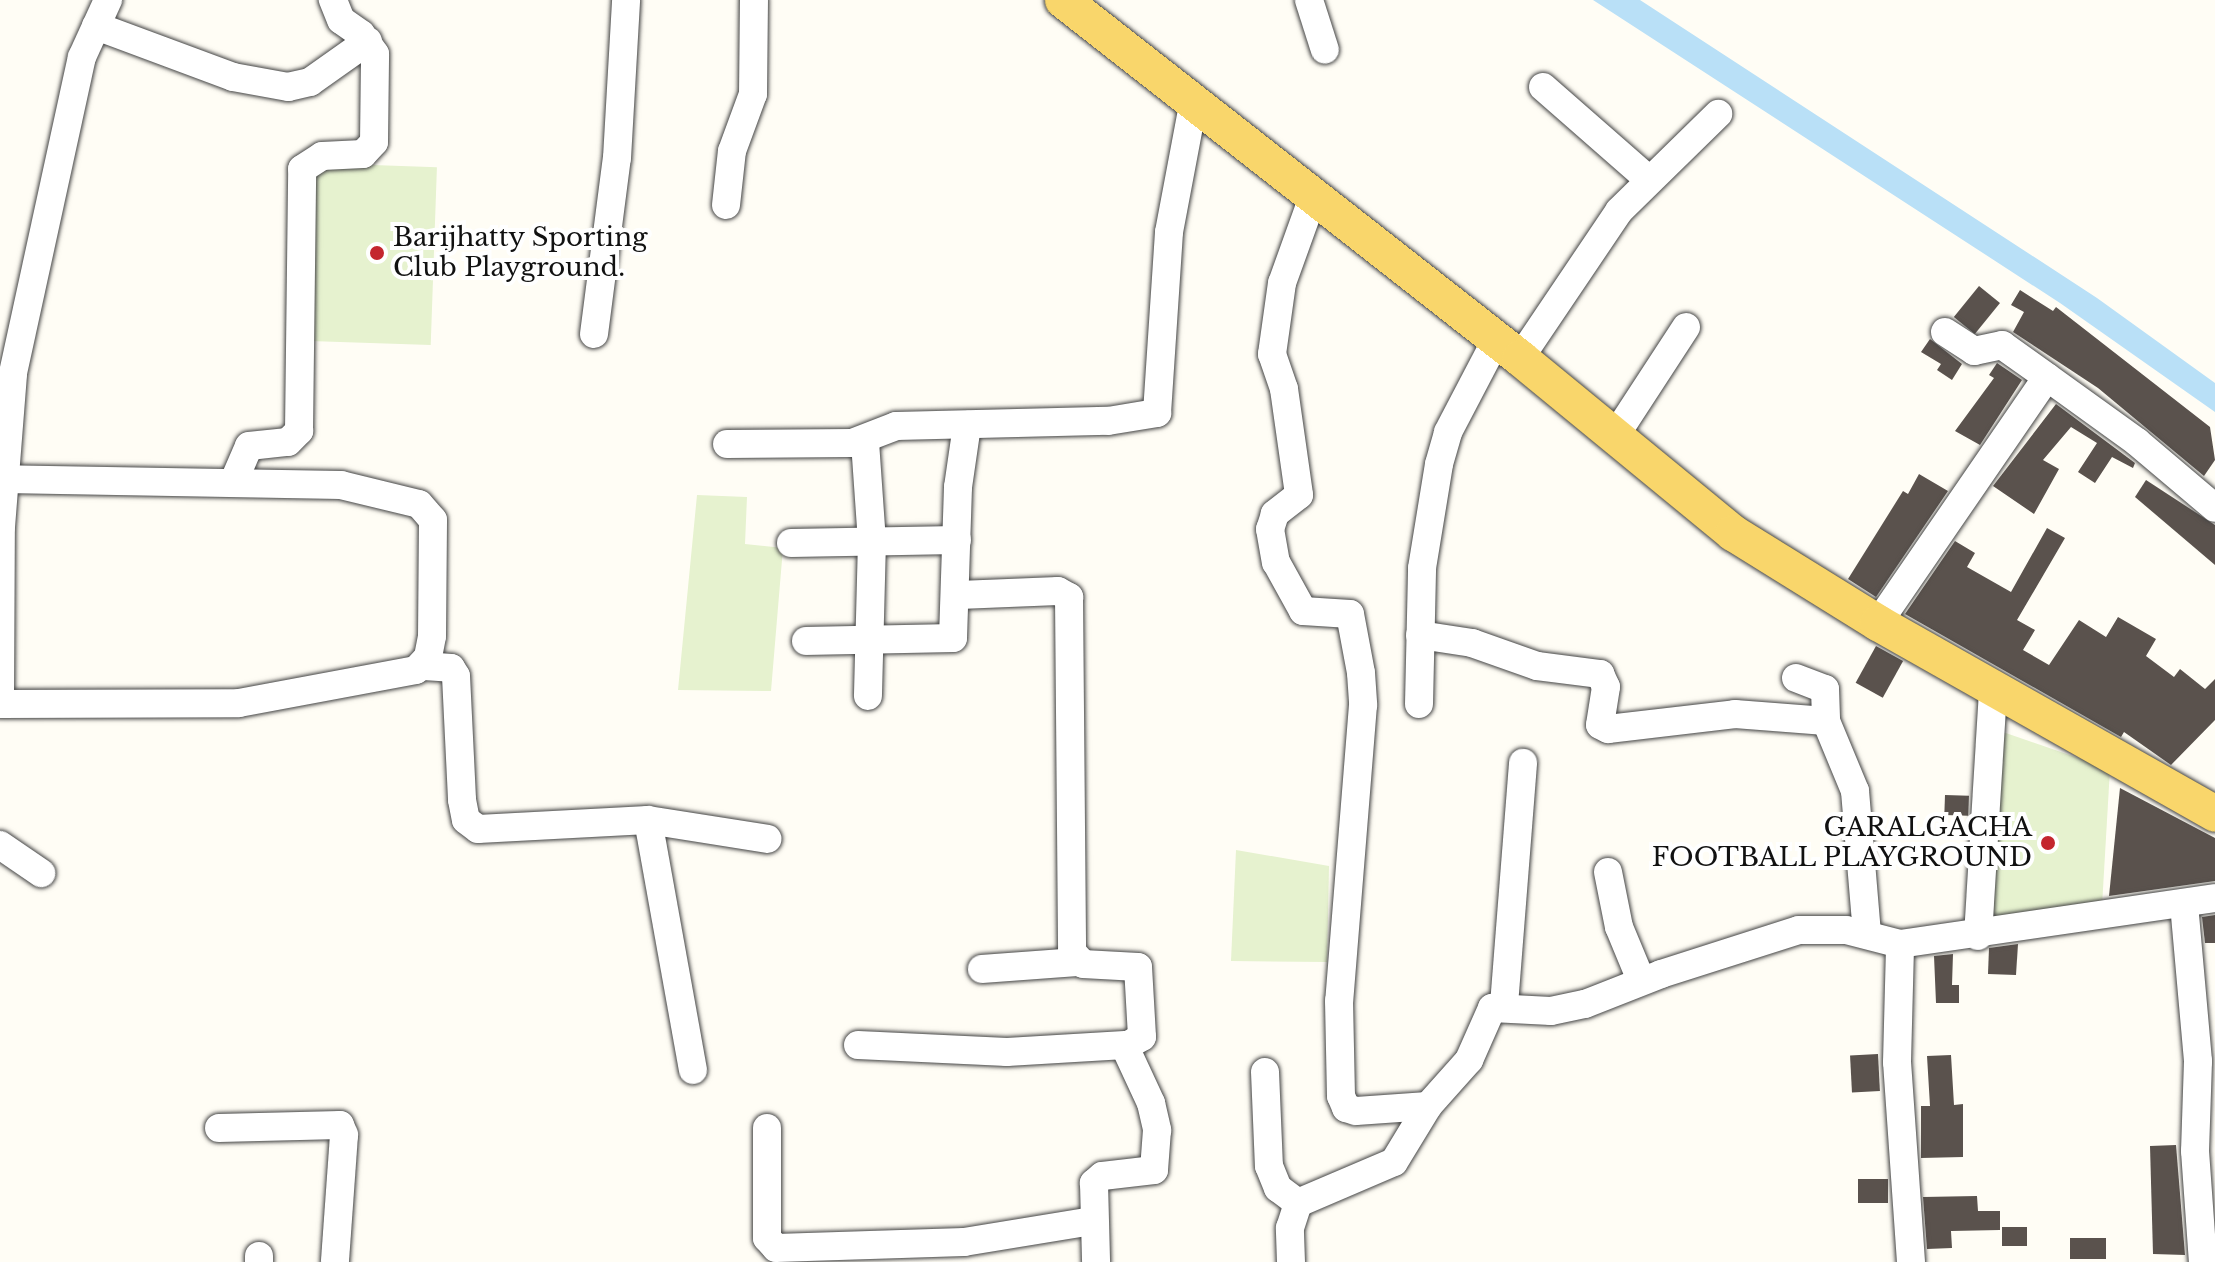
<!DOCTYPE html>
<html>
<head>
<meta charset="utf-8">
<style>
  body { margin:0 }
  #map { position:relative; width:2215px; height:1262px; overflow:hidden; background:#fffdf5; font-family:"Libre Baskerville",serif }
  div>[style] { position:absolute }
  .pitch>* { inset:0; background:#e6f2cf; transform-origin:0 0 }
  .water>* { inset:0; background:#b9e0f7 }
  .building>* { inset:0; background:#5a524d; transform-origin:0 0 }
  .roads { filter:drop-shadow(0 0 2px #444) drop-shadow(0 0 2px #444) }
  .minor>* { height:28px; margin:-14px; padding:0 14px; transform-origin:14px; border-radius:14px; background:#fff }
  .major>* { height:36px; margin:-18px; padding:0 18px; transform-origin:18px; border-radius:18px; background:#f9d66b }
  .dots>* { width:22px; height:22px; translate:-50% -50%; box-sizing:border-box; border:4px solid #fff; border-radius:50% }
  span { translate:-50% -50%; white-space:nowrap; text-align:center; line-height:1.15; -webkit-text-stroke:8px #fff; paint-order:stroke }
  .poi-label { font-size:26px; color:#111 }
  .left { translate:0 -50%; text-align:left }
  .right { translate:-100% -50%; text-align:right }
</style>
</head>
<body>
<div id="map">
  <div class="pitch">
    <i style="left:316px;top:163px;width:121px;height:178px;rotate:2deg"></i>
    <i style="clip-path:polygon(697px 495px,747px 497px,745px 544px,783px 548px,771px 691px,678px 690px)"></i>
    <i style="clip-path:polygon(2000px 731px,2110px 769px,2102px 906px,1998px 920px,1987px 902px)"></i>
    <i style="clip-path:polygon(1236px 850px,1329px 866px,1327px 962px,1231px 961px)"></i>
  </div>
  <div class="water">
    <i style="clip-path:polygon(1593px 0,1640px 0,2097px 298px,2215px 383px,2215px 412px,2060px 303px)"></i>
  </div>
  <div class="building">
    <i style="left:1979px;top:286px;width:27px;height:40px;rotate:39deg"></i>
    <i style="clip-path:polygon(2020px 290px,2053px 311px,2056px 307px,2210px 427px,2215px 460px,2204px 476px,2098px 388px,2013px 332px,2024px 312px,2011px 305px)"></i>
    <i style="clip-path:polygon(1930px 339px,1962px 364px,1952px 380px,1937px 370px,1941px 364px,1921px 352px)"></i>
    <i style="clip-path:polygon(1997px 363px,2022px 380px,1980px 445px,1955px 431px,1994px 378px,1989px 375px)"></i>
    <i style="clip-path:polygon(2056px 404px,2135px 463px,2133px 468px,2112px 457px,2095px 483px,2078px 472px,2097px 443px,2071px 427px,2043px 460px,2059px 469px,2034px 514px,1993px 486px)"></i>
    <i style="clip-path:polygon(1919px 474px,1948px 491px,1876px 597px,1848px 579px,1903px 491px,1908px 494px)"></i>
    <i style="clip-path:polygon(2146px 480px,2215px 525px,2215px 565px,2135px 497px)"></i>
    <i style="clip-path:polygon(2047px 528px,2065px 538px,2017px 620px,2035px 630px,2023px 650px,2049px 665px,2079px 620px,2106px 637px,2118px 617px,2156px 639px,2146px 656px,2174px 677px,2180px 669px,2205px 689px,2215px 679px,2215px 720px,2171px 765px,2124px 732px,2121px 737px,1905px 614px,1955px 541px,1975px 553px,1967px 567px,2011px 592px)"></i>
    <i style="left:1876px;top:646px;width:31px;height:42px;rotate:29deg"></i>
    <i style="clip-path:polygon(2120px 788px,2215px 838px,2215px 881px,2109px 896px)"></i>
    <i style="left:1945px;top:795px;width:24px;height:20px;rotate:2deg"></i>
    <i style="clip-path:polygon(2215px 915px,2215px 943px,2205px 943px,2202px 917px)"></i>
    <i style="clip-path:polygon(2018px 944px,2016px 975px,1988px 974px,1989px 948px)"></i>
    <i style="clip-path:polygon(1953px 954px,1952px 985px,1959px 985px,1959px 1003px,1936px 1003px,1934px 956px)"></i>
    <i style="left:1878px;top:1054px;width:37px;height:28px;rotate:87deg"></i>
    <i style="clip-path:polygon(1951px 1055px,1954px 1105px,1963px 1104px,1963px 1157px,1921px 1158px,1921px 1106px,1930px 1106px,1927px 1056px)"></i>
    <i style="clip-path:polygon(2176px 1145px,2185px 1255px,2153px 1254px,2150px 1146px)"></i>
    <i style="left:1858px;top:1179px;width:30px;height:24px"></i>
    <i style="clip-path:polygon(1977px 1196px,1978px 1211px,2000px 1211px,2000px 1230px,1951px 1231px,1952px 1248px,1927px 1249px,1923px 1197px)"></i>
    <i style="left:2027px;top:1227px;width:19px;height:25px;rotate:90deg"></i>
    <i style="left:2070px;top:1238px;width:36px;height:21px"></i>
  </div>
  <div class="roads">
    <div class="minor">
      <i style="left:1309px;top:0;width:52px;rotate:72.3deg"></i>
      <i style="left:96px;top:26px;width:146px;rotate:20.4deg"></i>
      <i style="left:233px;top:77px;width:56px;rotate:10.3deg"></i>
      <i style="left:288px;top:87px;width:23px;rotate:-13deg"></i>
      <i style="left:310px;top:82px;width:71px;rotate:-35.3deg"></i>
      <i style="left:1543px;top:87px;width:140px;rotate:41.2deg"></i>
      <i style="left:1313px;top:197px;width:91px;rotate:109.8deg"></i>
      <i style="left:1282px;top:283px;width:72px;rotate:98deg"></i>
      <i style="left:1272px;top:354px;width:37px;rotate:71deg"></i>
      <i style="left:1284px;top:389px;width:107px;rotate:81.9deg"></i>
      <i style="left:1299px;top:495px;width:31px;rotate:142deg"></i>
      <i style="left:1275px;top:514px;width:16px;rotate:108deg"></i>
      <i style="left:1270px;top:529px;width:34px;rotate:80deg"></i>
      <i style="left:1276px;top:562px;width:56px;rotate:61.1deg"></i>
      <i style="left:1303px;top:611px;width:47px;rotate:3.7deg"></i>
      <i style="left:1350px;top:614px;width:60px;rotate:79.4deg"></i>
      <i style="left:1361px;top:673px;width:32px;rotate:86deg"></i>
      <i style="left:1363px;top:705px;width:297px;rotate:94.6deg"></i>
      <i style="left:1339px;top:1001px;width:95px;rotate:88.8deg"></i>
      <i style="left:1341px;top:1096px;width:13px;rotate:67deg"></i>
      <i style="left:1346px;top:1108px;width:10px;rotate:17deg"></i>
      <i style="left:1356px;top:1111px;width:72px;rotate:-4deg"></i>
      <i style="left:726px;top:205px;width:54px;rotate:-83.7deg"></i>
      <i style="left:732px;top:151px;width:61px;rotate:-69.8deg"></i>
      <i style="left:753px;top:94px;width:94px;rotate:-89.4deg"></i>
      <i style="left:1945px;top:332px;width:35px;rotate:33deg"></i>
      <i style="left:1974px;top:351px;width:29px;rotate:-12deg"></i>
      <i style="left:2002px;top:345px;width:55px;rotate:35.4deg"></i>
      <i style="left:594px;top:334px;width:177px;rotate:-82.6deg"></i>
      <i style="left:617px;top:158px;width:158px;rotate:-86.7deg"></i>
      <i style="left:1520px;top:358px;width:177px;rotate:-56deg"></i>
      <i style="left:1619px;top:211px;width:139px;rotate:-44.4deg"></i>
      <i style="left:1615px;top:436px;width:130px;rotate:-56.9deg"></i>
      <i style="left:865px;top:442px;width:99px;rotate:86deg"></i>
      <i style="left:872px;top:541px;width:155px;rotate:91.5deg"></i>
      <i style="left:727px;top:444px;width:125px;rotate:-0.5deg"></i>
      <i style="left:852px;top:443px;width:47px;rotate:-21.1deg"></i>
      <i style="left:896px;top:426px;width:212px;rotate:-1.4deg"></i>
      <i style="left:1108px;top:421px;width:50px;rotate:-9.3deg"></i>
      <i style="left:1157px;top:413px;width:181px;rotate:-86.2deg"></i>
      <i style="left:1169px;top:232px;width:129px;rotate:-79.3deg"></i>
      <i style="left:233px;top:483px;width:40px;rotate:-66.6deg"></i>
      <i style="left:249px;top:446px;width:39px;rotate:-6deg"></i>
      <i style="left:288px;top:442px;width:16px;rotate:-45deg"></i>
      <i style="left:299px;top:431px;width:262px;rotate:-89.3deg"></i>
      <i style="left:302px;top:169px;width:24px;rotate:-33deg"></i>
      <i style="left:322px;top:156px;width:41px;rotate:-2.8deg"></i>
      <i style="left:363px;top:154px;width:16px;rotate:-47deg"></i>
      <i style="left:374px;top:142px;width:88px;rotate:-89.3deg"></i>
      <i style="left:375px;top:54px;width:24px;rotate:-125deg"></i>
      <i style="left:361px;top:34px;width:24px;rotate:-145deg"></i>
      <i style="left:341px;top:20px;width:22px;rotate:-112deg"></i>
      <i style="left:791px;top:543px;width:166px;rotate:-1deg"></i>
      <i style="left:959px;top:595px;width:99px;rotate:-2.3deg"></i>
      <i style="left:1058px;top:591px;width:13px;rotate:29deg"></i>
      <i style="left:1069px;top:597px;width:355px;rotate:89.5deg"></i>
      <i style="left:1072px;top:952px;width:16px;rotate:47deg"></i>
      <i style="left:1083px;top:964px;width:55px;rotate:3.1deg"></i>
      <i style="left:1138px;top:967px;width:70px;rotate:86.7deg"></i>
      <i style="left:1142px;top:1037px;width:20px;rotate:150deg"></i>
      <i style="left:1125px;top:1047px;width:62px;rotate:65.1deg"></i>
      <i style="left:1151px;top:1103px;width:28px;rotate:77deg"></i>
      <i style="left:1157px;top:1130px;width:40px;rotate:94.3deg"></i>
      <i style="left:1154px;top:1170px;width:52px;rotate:173.4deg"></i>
      <i style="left:1102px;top:1176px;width:11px;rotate:139deg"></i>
      <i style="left:1094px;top:1183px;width:79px;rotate:88.5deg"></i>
      <i style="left:1878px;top:623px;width:298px;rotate:-55.5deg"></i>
      <i style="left:2047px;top:377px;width:111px;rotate:35.8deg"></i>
      <i style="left:2137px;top:442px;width:102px;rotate:40.2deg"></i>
      <i style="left:1420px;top:635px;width:53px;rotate:8.7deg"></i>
      <i style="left:1472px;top:643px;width:69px;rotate:19.5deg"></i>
      <i style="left:1537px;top:666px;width:64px;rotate:7.2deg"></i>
      <i style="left:1600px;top:674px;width:14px;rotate:65deg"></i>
      <i style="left:1606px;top:687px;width:38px;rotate:99deg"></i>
      <i style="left:1600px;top:725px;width:9px;rotate:27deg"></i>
      <i style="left:1608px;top:729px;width:128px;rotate:-6.7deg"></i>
      <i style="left:1735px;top:714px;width:91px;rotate:4.4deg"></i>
      <i style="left:806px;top:641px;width:147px;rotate:-1.2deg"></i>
      <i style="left:953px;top:638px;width:151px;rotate:-88.1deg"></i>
      <i style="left:958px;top:487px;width:63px;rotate:-81.7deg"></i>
      <i style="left:424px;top:666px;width:27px;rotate:4deg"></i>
      <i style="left:451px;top:668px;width:9px;rotate:58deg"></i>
      <i style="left:456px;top:676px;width:124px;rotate:87.2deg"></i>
      <i style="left:462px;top:800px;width:20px;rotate:79deg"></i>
      <i style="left:466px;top:820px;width:15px;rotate:37deg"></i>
      <i style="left:478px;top:829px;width:170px;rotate:-3deg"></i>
      <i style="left:648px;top:820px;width:121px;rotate:9deg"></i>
      <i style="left:1796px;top:678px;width:31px;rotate:21deg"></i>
      <i style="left:1825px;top:689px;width:32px;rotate:88deg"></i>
      <i style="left:1826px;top:721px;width:76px;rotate:67.5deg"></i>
      <i style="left:1855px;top:791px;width:144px;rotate:85.2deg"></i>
      <i style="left:0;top:696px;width:169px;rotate:-89.7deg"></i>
      <i style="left:1px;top:527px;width:154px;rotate:-85.5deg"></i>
      <i style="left:13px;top:373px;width:323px;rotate:-77.7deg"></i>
      <i style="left:82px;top:57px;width:63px;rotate:-65.5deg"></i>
      <i style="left:0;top:704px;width:239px;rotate:-0.2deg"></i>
      <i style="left:239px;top:703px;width:180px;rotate:-10.6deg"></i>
      <i style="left:416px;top:670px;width:18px;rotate:-47deg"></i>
      <i style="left:428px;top:657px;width:21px;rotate:-79deg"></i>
      <i style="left:432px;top:636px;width:116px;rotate:-89.5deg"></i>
      <i style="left:433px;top:520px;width:21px;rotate:-131deg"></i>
      <i style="left:419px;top:504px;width:80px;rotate:-166.3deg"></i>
      <i style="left:341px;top:485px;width:337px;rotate:-179deg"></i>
      <i style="left:1419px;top:704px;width:136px;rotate:-88.7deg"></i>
      <i style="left:1422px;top:568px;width:105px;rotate:-80.7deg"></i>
      <i style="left:1439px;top:464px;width:33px;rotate:-74deg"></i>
      <i style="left:1448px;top:432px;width:104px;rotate:-62.4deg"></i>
      <i style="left:648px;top:820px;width:254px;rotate:79.8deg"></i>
      <i style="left:0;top:845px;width:50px;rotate:34.3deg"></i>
      <i style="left:1608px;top:872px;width:56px;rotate:78.7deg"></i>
      <i style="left:1619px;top:927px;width:57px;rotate:67.5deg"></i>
      <i style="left:2184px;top:904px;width:158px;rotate:84.9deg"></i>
      <i style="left:2198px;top:1061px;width:90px;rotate:91.9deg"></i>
      <i style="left:2195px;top:1151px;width:111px;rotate:85.9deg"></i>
      <i style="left:1978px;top:936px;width:248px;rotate:-86.5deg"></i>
      <i style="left:982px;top:969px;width:95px;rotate:-4.2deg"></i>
      <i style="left:1504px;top:1005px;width:243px;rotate:-85.5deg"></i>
      <i style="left:858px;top:1045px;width:149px;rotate:2.7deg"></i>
      <i style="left:1007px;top:1052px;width:118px;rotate:-3.4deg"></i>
      <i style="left:1265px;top:1072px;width:94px;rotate:87.6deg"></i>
      <i style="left:1269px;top:1166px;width:24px;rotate:68deg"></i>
      <i style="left:1278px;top:1188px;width:25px;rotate:37deg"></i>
      <i style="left:219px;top:1128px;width:121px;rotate:-1.4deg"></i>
      <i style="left:340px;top:1125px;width:11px;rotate:68deg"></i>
      <i style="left:344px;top:1135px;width:127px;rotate:94.1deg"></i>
      <i style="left:767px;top:1128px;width:110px;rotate:90deg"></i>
      <i style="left:767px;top:1238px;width:13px;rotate:48deg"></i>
      <i style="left:776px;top:1248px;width:188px;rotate:-1.8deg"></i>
      <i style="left:964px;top:1242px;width:130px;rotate:-9.3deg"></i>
      <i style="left:259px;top:1256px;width:6px;rotate:90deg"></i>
      <i style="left:1291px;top:1262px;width:34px;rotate:-92deg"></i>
      <i style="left:1290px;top:1228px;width:26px;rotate:-72deg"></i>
      <i style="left:1298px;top:1203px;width:104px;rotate:-23.1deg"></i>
      <i style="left:1394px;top:1162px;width:66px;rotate:-58.7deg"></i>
      <i style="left:1428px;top:1106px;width:62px;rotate:-48.3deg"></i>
      <i style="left:1469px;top:1060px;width:57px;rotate:-66.1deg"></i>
      <i style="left:1492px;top:1008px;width:59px;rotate:2.9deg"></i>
      <i style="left:1551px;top:1011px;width:35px;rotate:-12deg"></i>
      <i style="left:1585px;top:1004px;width:82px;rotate:-21.5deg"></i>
      <i style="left:1661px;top:974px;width:145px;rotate:-17.7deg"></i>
      <i style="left:1799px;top:930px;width:47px"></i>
      <i style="left:1846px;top:930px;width:56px;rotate:14.5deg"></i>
      <i style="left:1911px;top:1262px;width:200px;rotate:-94deg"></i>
      <i style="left:1897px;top:1062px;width:118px;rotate:-88.5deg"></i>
      <i style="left:1900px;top:944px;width:318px;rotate:-8.3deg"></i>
    </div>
    <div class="major">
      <i style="left:1063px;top:0;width:581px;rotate:38.07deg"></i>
      <i style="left:1520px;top:358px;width:276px;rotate:39.4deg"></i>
      <i style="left:1733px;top:533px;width:171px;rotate:31.8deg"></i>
      <i style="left:1878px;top:623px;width:387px;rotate:29.5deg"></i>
    </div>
  </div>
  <div class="dots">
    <i style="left:377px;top:253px;background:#c4262e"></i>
    <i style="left:2048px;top:843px;background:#c4262e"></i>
  </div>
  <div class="poi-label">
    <span class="left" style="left:393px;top:253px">Barijhatty Sporting<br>Club Playground.</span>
    <span class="right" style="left:2032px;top:843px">GARALGACHA<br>FOOTBALL PLAYGROUND</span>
  </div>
</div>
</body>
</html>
